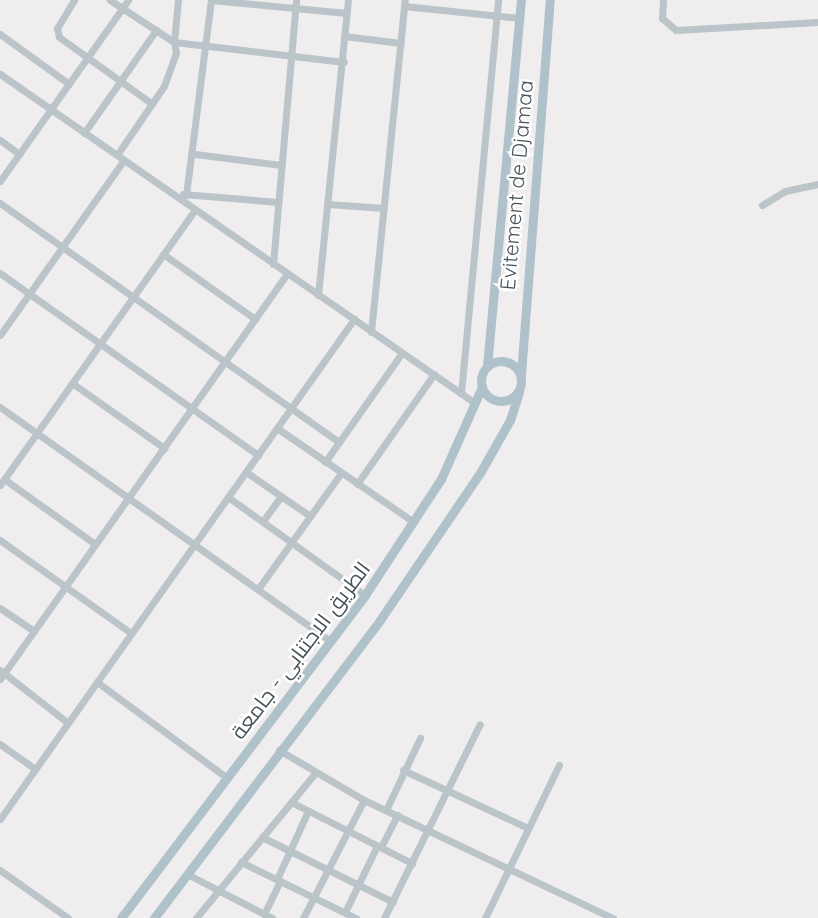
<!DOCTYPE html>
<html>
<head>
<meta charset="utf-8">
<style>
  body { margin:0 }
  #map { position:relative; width:818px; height:918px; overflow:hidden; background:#f0edee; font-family:Quicksand,Cairo,sans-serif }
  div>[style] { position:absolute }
  .minor>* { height:7px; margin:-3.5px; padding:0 3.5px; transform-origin:3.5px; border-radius:3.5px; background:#bac4c9 }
  .major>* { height:9px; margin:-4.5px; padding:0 4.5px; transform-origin:4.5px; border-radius:4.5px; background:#afc1ca }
  .major>.ring { margin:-4.5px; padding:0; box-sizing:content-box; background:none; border:9px solid #afc1ca; border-radius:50% }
  span { translate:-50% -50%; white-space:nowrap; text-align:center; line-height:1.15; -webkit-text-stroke:5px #fff; paint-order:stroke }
  .street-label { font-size:21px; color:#475359 }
</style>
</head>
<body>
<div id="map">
  <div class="minor">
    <i style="left:74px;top:0;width:33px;rotate:121deg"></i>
    <i style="left:57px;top:28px;width:9px;rotate:77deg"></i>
    <i style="left:59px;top:37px;width:113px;rotate:35.7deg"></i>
    <i style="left:110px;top:0;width:77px;rotate:33.3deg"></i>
    <i style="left:174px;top:42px;width:11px;rotate:80deg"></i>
    <i style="left:176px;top:53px;width:35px;rotate:110deg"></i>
    <i style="left:164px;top:86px;width:83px;rotate:124.3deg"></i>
    <i style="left:178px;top:0;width:42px;rotate:95.4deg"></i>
    <i style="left:174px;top:42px;width:171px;rotate:6.7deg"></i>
    <i style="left:211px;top:0;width:136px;rotate:5.5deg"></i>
    <i style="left:663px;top:0;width:18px;rotate:93deg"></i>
    <i style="left:662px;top:18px;width:18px;rotate:41deg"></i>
    <i style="left:676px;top:30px;width:142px;rotate:-3.2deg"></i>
    <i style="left:404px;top:6px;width:117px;rotate:5.9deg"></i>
    <i style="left:0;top:34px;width:85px;rotate:35.9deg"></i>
    <i style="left:344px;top:36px;width:57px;rotate:7deg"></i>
    <i style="left:0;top:74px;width:578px;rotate:34.71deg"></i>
    <i style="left:84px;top:133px;width:126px;rotate:-55deg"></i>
    <i style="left:0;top:140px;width:24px;rotate:36deg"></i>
    <i style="left:195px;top:154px;width:87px;rotate:7.3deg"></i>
    <i style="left:0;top:181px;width:222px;rotate:-54.7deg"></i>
    <i style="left:183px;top:194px;width:95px;rotate:4.8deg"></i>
    <i style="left:186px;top:195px;width:197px;rotate:-82.7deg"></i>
    <i style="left:0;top:203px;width:415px;rotate:35.2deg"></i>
    <i style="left:328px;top:204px;width:56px;rotate:4.1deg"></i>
    <i style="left:762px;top:205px;width:27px;rotate:-31deg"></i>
    <i style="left:785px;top:191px;width:34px;rotate:-12deg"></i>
    <i style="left:163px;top:254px;width:113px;rotate:35.2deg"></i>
    <i style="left:273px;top:264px;width:265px;rotate:-85deg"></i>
    <i style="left:0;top:273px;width:316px;rotate:35.2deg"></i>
    <i style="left:318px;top:295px;width:297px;rotate:-84.2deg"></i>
    <i style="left:371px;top:332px;width:334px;rotate:-84.2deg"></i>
    <i style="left:0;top:335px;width:214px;rotate:-54.7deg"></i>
    <i style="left:72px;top:383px;width:113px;rotate:35.2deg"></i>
    <i style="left:461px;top:393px;width:395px;rotate:-84.6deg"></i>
    <i style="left:0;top:407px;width:405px;rotate:35.3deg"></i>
    <i style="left:277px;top:428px;width:166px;rotate:34.5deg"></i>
    <i style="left:325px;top:462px;width:133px;rotate:-54.8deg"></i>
    <i style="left:246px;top:472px;width:78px;rotate:34.5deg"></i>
    <i style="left:4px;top:479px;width:112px;rotate:35.5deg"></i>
    <i style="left:357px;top:484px;width:134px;rotate:-55deg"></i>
    <i style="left:0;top:485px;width:337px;rotate:-54.7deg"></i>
    <i style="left:228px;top:497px;width:168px;rotate:35.6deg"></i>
    <i style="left:263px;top:521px;width:31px;rotate:-54deg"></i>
    <i style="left:0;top:540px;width:161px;rotate:35.4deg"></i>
    <i style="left:258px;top:589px;width:143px;rotate:-54.4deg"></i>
    <i style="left:0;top:608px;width:41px;rotate:34.1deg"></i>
    <i style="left:0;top:670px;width:86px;rotate:37.9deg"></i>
    <i style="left:0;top:679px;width:497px;rotate:-54.7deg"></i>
    <i style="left:97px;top:682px;width:162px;rotate:36.4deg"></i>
    <i style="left:0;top:744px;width:43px;rotate:35.5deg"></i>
    <i style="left:279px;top:750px;width:99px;rotate:30.5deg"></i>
    <i style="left:364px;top:800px;width:276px;rotate:25.4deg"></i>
    <i style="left:403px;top:770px;width:138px;rotate:24.9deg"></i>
    <i style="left:291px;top:802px;width:136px;rotate:26.8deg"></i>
    <i style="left:386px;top:810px;width:80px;rotate:-64.7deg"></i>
    <i style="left:0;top:819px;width:613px;rotate:-54.7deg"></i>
    <i style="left:262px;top:837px;width:146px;rotate:26.4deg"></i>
    <i style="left:381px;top:847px;width:36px;rotate:-63deg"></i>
    <i style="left:241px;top:862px;width:128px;rotate:26deg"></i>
    <i style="left:0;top:870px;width:83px;rotate:35.2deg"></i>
    <i style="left:187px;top:874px;width:96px;rotate:27.4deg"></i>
    <i style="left:277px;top:879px;width:75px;rotate:-65.5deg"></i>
    <i style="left:345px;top:912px;width:73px;rotate:-64.1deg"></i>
    <i style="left:264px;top:914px;width:37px;rotate:-64deg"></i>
    <i style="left:196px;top:918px;width:189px;rotate:-50.6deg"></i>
    <i style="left:303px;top:918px;width:133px;rotate:-62.7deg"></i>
    <i style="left:384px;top:918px;width:216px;rotate:-63.7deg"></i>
    <i style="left:485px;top:918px;width:170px;rotate:-64.2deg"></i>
  </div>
  <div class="major">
    <i class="ring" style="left:481px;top:361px;width:31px;height:31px"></i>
    <i style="left:487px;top:366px;width:368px;rotate:-84.7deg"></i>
    <i style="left:521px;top:374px;width:375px;rotate:-85.6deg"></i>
    <i style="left:121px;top:918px;width:405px;rotate:-52.9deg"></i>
    <i style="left:365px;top:595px;width:139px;rotate:-56.8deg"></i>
    <i style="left:441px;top:479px;width:101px;rotate:-66deg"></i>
    <i style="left:154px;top:918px;width:374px;rotate:-52.8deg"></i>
    <i style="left:380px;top:620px;width:178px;rotate:-55.8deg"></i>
    <i style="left:480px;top:473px;width:61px;rotate:-60.5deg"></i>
    <i style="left:510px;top:420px;width:29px;rotate:-72deg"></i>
  </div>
  <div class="street-label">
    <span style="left:516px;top:185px;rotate:-85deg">Evitement de Djamaa</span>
    <span style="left:300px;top:650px;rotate:-53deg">الطريق الاجتنابي - جامعة</span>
  </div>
</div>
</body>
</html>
